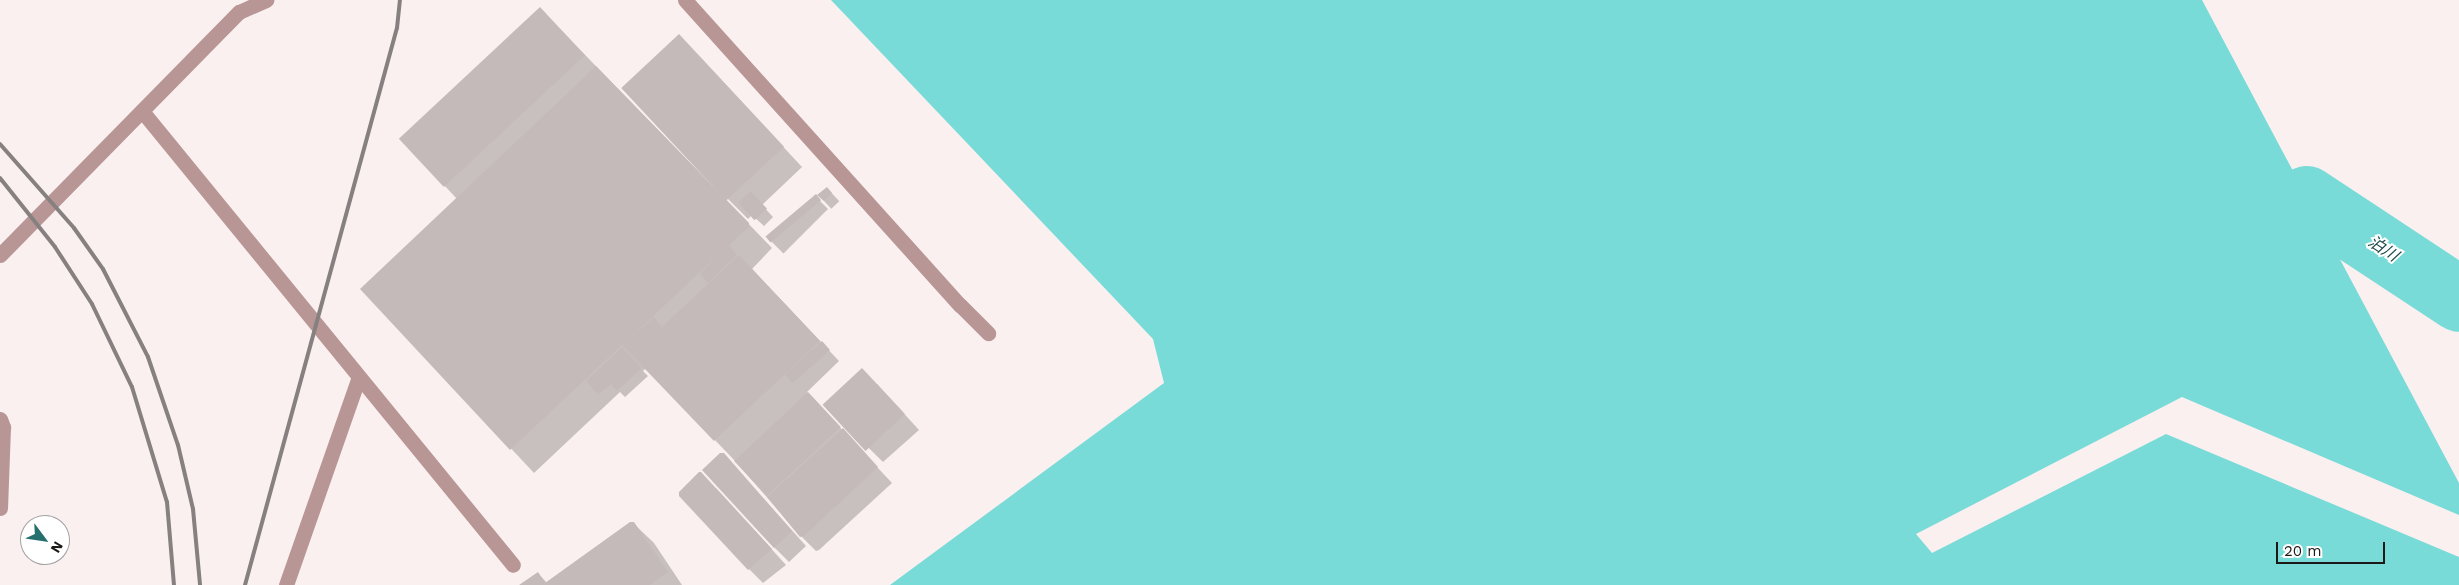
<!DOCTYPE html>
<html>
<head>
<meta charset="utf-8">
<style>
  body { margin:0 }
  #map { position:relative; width:2459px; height:585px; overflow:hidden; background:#faf0ef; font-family:"Work Sans","Noto Sans JP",sans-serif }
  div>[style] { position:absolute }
  .water>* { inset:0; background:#78dbd8 }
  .pier>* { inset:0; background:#faf0ef }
  .shadow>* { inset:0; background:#0003; transform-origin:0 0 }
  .river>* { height:65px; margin:-32.5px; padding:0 32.5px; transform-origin:32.5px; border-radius:32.5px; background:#78dbd8 }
  .building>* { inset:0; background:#c5baba; transform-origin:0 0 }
  .lane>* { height:15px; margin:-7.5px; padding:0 7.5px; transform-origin:7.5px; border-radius:7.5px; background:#b99696 }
  .rail>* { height:4px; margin:-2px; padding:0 2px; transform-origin:2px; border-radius:2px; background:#878080 }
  span { translate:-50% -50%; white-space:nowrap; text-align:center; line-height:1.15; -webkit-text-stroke:4px #fff; paint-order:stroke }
  .water-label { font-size:16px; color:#1d4a49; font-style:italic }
  .north { position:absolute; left:20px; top:515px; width:50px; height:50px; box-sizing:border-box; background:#fff; border:1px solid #a4a3a3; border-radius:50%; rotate:121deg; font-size:14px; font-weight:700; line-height:20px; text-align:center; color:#1c1818 }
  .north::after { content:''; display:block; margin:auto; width:18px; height:22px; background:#25706e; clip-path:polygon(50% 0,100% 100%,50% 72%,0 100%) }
  .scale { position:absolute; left:2276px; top:542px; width:109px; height:22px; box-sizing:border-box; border:2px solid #1c1818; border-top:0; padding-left:6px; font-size:15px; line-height:18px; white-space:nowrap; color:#1c1818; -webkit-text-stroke:4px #fff; paint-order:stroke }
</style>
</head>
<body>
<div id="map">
  <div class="water">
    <i style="clip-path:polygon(831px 0,2202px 0,2459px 483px,2459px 585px,890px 585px,1164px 383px,1153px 339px)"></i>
  </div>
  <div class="pier">
    <i style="clip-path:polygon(2182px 397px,2459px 515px,2459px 557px,2166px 434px,1932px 553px,1916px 534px)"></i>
  </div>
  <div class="shadow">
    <i style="clip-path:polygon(560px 29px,772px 248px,752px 269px,839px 361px,807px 392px,892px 483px,819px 550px,816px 551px,801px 536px,735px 461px,646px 368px,643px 371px,648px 376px,625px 397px,620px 392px,534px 473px,362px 289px,457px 199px,401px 139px)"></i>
    <i style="clip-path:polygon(699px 56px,802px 167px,762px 205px,773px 217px,764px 226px,752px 215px,748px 219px,728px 199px)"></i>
    <i style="left:827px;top:188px;width:18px;height:11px;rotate:47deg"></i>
    <i style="left:816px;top:197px;width:17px;height:63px;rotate:45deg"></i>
    <i style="clip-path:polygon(877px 384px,919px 430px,883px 462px,825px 405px)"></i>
    <i style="clip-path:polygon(724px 454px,806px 546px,789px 562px,774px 547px)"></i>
    <i style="clip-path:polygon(716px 488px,786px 565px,763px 583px,749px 569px)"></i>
    <i style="clip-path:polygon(633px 523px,654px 543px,682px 585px,521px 585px,538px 573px,547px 583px)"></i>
  </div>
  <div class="river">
    <i style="left:2306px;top:198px;width:183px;rotate:33.4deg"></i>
  </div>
  <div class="building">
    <i style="left:540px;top:7px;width:66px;height:193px;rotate:47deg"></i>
    <i style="left:679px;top:34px;width:154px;height:79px;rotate:47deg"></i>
    <i style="clip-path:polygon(596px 66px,749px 223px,749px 227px,729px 245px,737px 255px,708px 283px,700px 274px,717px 256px,629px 339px,654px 317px,662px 327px,636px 351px,739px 255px,820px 341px,714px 441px,622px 345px,510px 450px,360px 289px)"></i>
    <i style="clip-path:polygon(827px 187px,832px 193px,824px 201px,817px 195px)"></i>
    <i style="left:751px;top:191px;width:24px;height:17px;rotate:48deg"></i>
    <i style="left:816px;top:194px;width:8px;height:66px;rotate:50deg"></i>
    <i style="left:822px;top:341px;width:12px;height:50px;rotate:48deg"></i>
    <i style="clip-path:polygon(622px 347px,642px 368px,617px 391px,611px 384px,598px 395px,586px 381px)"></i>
    <i style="left:862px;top:368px;width:63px;height:54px;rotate:47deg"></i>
    <i style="left:808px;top:392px;width:48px;height:101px;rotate:47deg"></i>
    <i style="clip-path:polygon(843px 428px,878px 467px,804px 536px,800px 537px,767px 497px)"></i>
    <i style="clip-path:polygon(720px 453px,724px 453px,792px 531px,774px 548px,702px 470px)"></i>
    <i style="clip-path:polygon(699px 472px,701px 472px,772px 549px,748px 570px,679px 496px,679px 492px)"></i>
    <i style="clip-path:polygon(630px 522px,634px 522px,668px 572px,650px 585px,519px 585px,538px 572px,545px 583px)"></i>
  </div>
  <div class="lane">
    <i style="left:685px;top:0;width:411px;rotate:48deg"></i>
    <i style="left:960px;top:305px;width:40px;rotate:45deg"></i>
    <i style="left:142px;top:111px;width:586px;rotate:50.74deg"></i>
    <i style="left:0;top:255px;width:341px;rotate:-45.5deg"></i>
    <i style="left:239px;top:12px;width:30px;rotate:-24deg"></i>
    <i style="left:0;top:419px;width:9px;rotate:69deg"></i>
    <i style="left:3px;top:427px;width:81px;rotate:92.1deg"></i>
    <i style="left:286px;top:585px;width:220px;rotate:-70.7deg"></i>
  </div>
  <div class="rail">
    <i style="left:0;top:144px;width:112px;rotate:48.6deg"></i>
    <i style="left:74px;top:228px;width:50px;rotate:54.7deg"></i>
    <i style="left:103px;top:269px;width:99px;rotate:62.9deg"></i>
    <i style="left:148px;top:357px;width:93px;rotate:71.2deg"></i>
    <i style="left:178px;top:445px;width:66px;rotate:76.8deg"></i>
    <i style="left:193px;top:509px;width:76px;rotate:84.7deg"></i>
    <i style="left:0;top:178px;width:88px;rotate:51.4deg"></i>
    <i style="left:55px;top:247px;width:68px;rotate:57deg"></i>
    <i style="left:92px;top:304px;width:92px;rotate:64.3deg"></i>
    <i style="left:132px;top:387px;width:120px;rotate:73.1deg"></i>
    <i style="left:167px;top:502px;width:83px;rotate:85.2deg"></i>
    <i style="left:245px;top:585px;width:577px;rotate:-74.74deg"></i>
    <i style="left:397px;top:28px;width:28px;rotate:-84deg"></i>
  </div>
  <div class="water-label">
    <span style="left:2383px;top:249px;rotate:33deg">泊川</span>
  </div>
  <div class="north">N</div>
  <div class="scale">20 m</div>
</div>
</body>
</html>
